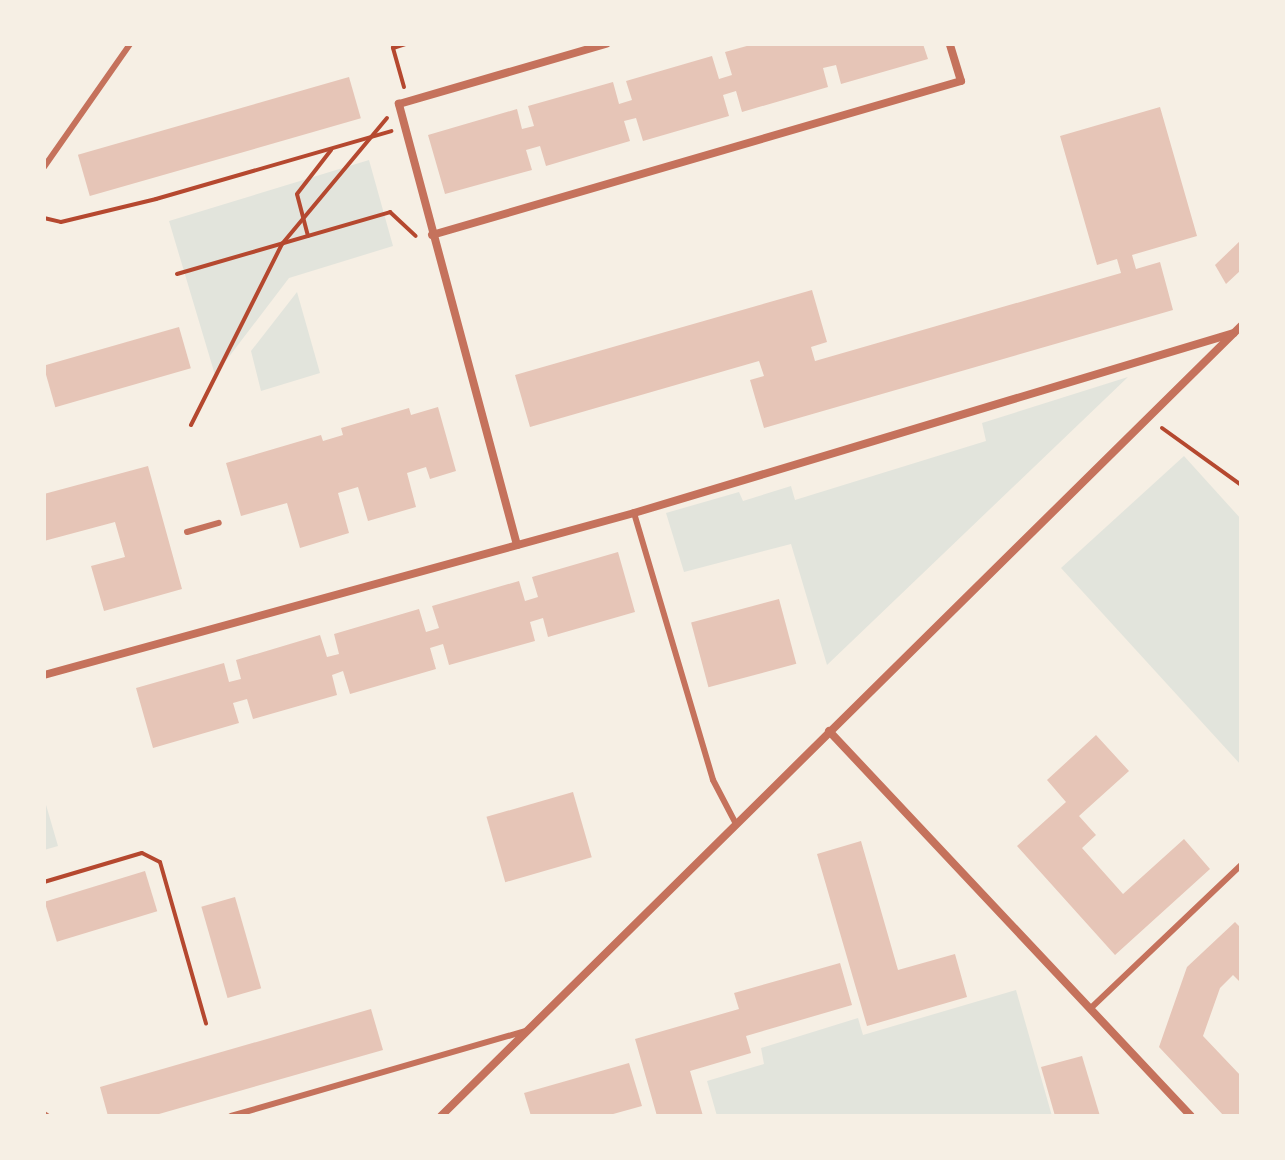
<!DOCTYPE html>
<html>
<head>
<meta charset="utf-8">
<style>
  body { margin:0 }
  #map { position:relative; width:1285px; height:1160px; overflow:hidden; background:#f6efe4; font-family:"Roboto Condensed",sans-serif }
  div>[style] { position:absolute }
  .green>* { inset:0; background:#e2e4dc }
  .building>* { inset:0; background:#e6c5b7; transform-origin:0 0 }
  .path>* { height:4px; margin:-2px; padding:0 2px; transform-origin:2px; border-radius:2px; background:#b5482f }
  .service>* { height:6px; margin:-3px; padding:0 3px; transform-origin:3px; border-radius:3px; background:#c5725c }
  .minor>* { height:8px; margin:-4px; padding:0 4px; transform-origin:4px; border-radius:4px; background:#c5725c }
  span { translate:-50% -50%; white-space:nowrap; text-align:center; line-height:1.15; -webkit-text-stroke:6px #f6efe4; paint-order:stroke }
  .frame { position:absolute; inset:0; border:46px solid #f6efe4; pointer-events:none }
</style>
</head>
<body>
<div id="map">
  <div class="green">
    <i style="clip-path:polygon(369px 160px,393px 246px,289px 278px,215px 375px,169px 221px)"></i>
    <i style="clip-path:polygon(297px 292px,320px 373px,261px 391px,251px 351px)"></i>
    <i style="clip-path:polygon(1128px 377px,827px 665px,791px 544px,684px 572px,666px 513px,739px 492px,743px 501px,791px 486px,795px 500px,986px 441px,982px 423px)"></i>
    <i style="clip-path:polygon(1184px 456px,1241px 519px,1241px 765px,1061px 568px)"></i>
    <i style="clip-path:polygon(44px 798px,58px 846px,44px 850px)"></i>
    <i style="clip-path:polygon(1016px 990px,1052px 1116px,717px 1116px,707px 1081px,764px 1064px,761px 1048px,858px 1018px,863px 1035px)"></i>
  </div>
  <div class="building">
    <i style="clip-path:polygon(754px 44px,923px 44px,928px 59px,841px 84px,836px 65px,823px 68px,828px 87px,742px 112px,736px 91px,723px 95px,729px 116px,643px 141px,636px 118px,624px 121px,630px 141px,546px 166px,540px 146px,526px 150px,532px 170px,445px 194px,428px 135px,517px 109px,522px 129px,534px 126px,528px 106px,613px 82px,619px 104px,632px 100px,626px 81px,712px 56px,719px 79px,732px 75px,725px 52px)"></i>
    <i style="left:349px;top:77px;width:43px;height:282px;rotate:74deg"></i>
    <i style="clip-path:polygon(1160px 107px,1197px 236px,1132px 255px,1136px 269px,1160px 262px,1173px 310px,764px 428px,750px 380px,764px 376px,759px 361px,530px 427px,515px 375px,812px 290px,827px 342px,811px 347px,815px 361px,1121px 273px,1117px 259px,1097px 265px,1060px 136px)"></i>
    <i style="clip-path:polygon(1241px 240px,1241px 270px,1226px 284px,1215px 265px)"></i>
    <i style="left:179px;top:327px;width:43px;height:141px;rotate:74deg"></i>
    <i style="clip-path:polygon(438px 407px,456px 471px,430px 479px,426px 467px,407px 473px,416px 507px,368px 521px,358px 487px,338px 493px,349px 533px,300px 548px,287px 503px,241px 516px,226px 463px,321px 435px,323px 441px,343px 435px,341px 428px,409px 408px,411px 415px)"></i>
    <i style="clip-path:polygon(148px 466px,182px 589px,104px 611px,91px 566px,125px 557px,115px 522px,44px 541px,44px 494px)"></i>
    <i style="clip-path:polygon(618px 552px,635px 612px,548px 637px,543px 618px,530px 622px,535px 641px,449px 665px,443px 644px,430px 648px,436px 669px,350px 694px,343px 671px,332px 675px,337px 695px,253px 719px,247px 699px,233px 703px,239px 723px,153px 748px,136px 688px,224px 663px,229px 682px,241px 679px,236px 660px,320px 635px,327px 657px,339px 654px,334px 634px,419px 609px,426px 632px,439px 628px,432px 606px,519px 581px,525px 601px,538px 597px,532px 577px)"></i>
    <i style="left:779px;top:599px;width:67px;height:91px;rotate:75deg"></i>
    <i style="clip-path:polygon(1096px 735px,1129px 771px,1079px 816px,1096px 835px,1082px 848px,1123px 894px,1184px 839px,1210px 869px,1115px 955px,1017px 846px,1066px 802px,1047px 780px)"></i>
    <i style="left:573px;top:792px;width:68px;height:90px;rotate:74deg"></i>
    <i style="clip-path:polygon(861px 841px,898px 970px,955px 954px,967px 997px,867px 1026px,817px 854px)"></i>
    <i style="left:145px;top:871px;width:42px;height:105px;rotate:73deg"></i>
    <i style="left:235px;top:897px;width:95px;height:35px;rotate:74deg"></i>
    <i style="clip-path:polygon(1235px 922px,1241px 928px,1241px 983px,1233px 975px,1220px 988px,1203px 1036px,1241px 1076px,1241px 1116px,1224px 1116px,1159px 1047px,1187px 967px)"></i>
    <i style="clip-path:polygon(840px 963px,852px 1005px,746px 1036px,751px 1053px,690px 1071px,703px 1116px,657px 1116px,635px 1039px,739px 1009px,734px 993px)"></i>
    <i style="clip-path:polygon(371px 1009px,383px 1050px,152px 1116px,108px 1116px,100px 1087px)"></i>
    <i style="clip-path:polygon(1082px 1056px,1100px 1116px,1055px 1116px,1041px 1067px)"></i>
    <i style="clip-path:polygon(629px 1063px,642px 1106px,606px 1116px,531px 1116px,524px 1093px)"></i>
  </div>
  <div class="path">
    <i style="left:404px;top:87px;width:41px;rotate:-105.8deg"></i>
    <i style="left:393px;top:48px;width:13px;rotate:-18deg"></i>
    <i style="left:44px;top:218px;width:17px;rotate:13deg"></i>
    <i style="left:61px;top:222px;width:98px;rotate:-13.6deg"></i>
    <i style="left:156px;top:199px;width:245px;rotate:-16.1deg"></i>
    <i style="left:308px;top:236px;width:43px;rotate:-104.7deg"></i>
    <i style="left:297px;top:194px;width:56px;rotate:-52.3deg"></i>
    <i style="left:177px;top:274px;width:222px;rotate:-16.2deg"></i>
    <i style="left:390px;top:212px;width:35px;rotate:43deg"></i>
    <i style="left:191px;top:425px;width:203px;rotate:-63.3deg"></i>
    <i style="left:282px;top:244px;width:164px;rotate:-50.2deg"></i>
    <i style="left:1162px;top:428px;width:97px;rotate:35.8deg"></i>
    <i style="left:44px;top:882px;width:102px;rotate:-16.5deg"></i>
    <i style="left:142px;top:853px;width:20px;rotate:27deg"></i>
    <i style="left:160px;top:862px;width:168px;rotate:74.1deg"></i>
  </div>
  <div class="service">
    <i style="left:44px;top:167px;width:150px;rotate:-55deg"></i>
    <i style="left:634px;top:513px;width:278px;rotate:73.5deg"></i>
    <i style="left:713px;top:780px;width:47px;rotate:62.4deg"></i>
    <i style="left:187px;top:532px;width:33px;rotate:-16deg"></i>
    <i style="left:1092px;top:1007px;width:206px;rotate:-43.6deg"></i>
    <i style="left:44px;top:1114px;width:4px;rotate:34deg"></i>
    <i style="left:231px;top:1116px;width:306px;rotate:-16.1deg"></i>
  </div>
  <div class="minor">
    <i style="left:432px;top:235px;width:551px;rotate:-16.23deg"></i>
    <i style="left:961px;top:81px;width:39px;rotate:-107deg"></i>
    <i style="left:517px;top:545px;width:457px;rotate:-105deg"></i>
    <i style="left:399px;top:104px;width:216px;rotate:-16.2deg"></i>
    <i style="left:44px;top:675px;width:612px;rotate:-15.35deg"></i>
    <i style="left:634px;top:513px;width:626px;rotate:-16.7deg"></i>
    <i style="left:829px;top:731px;width:528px;rotate:46.76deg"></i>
    <i style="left:441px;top:1116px;width:1124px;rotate:-44.64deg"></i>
  </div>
  <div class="frame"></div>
</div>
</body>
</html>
